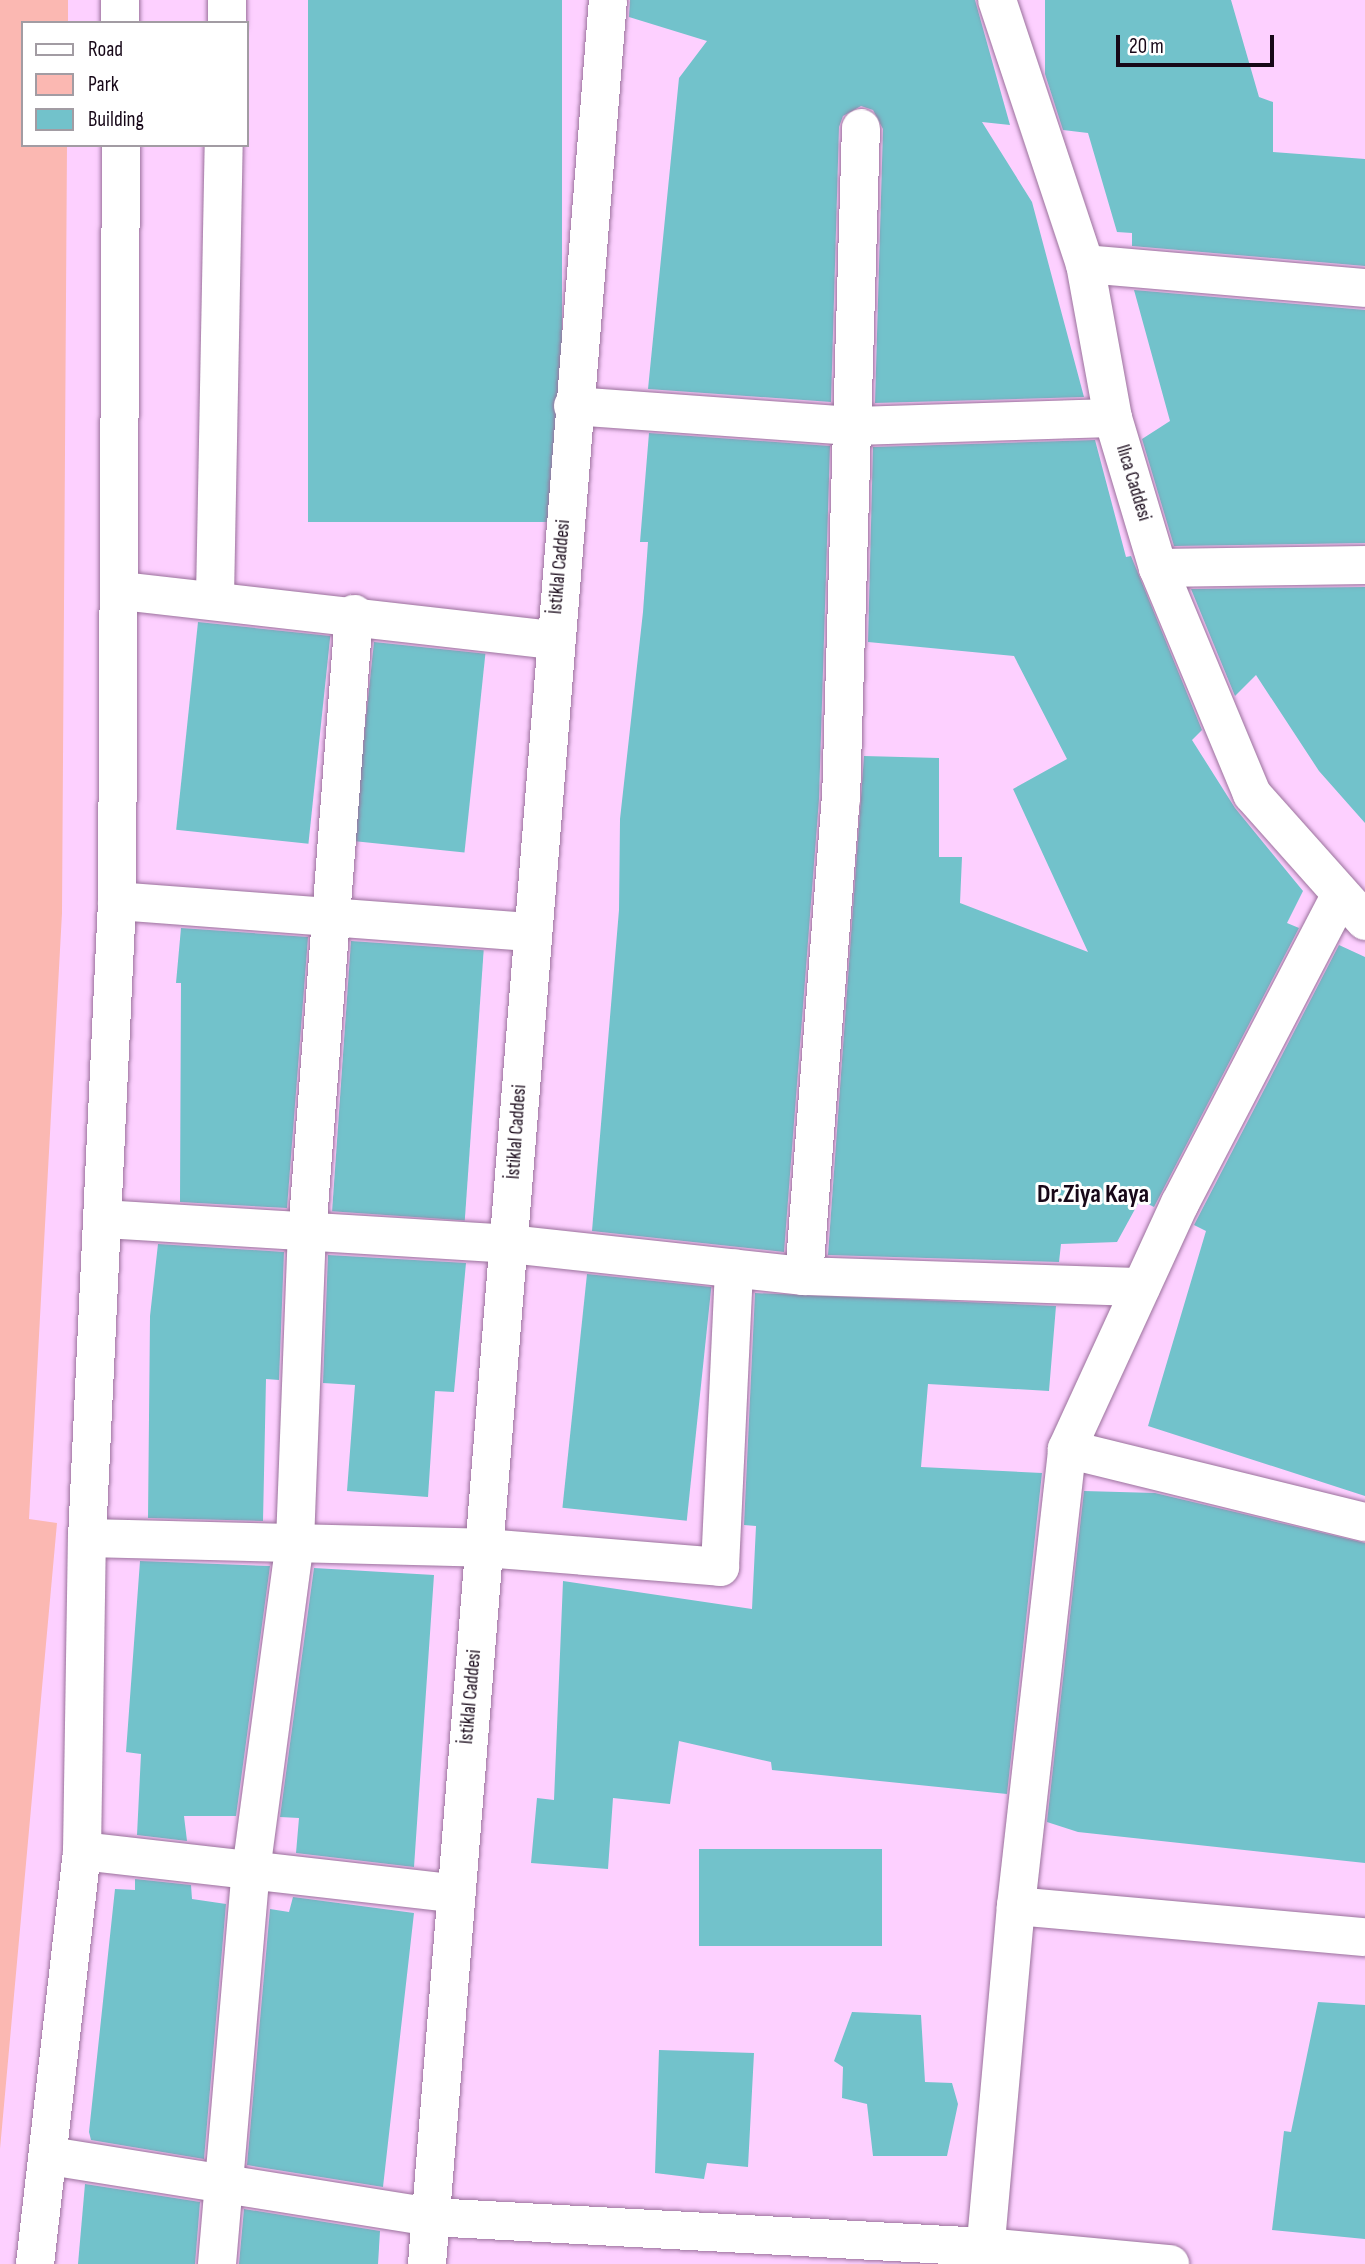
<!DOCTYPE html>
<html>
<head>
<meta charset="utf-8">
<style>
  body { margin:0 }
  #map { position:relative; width:1365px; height:2264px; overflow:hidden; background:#fdd0ff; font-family:"Sofia Sans Condensed",sans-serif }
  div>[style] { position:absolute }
  .green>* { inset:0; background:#fbb8b2 }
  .building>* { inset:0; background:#72c2cb; transform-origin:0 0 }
  .roads { filter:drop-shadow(0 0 2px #9a719c) drop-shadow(0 0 2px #9a719c) }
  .street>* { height:38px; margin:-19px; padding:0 19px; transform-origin:19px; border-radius:19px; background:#fff }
  .secondary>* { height:38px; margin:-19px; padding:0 19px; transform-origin:19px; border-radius:19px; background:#fff }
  span { translate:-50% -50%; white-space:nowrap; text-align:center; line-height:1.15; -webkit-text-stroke:6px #fff; paint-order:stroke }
  .street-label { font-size:19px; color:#170818 }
  .district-label { font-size:26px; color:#170818; font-weight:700 }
  .legend { position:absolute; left:21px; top:21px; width:228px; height:126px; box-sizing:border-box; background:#fff; border:2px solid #a29ca3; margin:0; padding:9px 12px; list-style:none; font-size:21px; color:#170818 }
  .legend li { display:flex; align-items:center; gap:14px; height:35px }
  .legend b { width:35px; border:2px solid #a29ca3 }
  .scale { position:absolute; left:1116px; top:35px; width:158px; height:32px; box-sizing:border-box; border:4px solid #170818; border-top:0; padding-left:9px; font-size:21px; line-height:24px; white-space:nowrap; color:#170818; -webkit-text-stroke:5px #fff; paint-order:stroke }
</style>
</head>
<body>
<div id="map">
  <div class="green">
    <i style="clip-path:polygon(0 0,68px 0,68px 23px,23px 23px,23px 145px,67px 145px,62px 913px,29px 1519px,57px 1523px,0 2149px)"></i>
  </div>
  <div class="building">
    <i style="left:308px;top:0;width:254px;height:522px"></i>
    <i style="clip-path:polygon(630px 0,975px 0,1010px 125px,982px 122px,1032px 202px,1084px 397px,875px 403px,883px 129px,873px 110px,861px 106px,843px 116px,839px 127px,831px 402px,648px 389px,679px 78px,707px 41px,629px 17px)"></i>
    <i style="clip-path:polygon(1045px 0,1231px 0,1259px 97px,1273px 102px,1273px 152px,1365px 159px,1365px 266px,1132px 246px,1132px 233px,1117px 232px,1088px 133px,1063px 130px,1045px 74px)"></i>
    <i style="clip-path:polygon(1134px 290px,1365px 310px,1365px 543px,1174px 546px,1142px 439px,1170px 421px)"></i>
    <i style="clip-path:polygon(649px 433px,830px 446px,819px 799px,784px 1252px,592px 1231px,619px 910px,620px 819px,643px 612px,648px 542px,640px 542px)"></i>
    <i style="clip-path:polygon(1095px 440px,1126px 557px,1131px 556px,1202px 730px,1192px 740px,1235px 808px,1303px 891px,1287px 923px,1299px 928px,1154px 1207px,1140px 1200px,1117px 1242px,1061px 1244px,1059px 1262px,828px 1255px,864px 756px,939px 758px,939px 857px,962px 857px,960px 903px,1088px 952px,1013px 789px,1067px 759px,1014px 656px,868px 642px,873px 447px)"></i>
    <i style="clip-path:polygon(1365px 587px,1365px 823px,1319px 771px,1256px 675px,1235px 696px,1191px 589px)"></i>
    <i style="left:198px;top:622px;width:133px;height:209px;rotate:6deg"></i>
    <i style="left:374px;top:642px;width:112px;height:200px;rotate:6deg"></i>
    <i style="clip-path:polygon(181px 928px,308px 937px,287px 1208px,180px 1202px,181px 983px,176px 983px)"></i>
    <i style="left:351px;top:941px;width:133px;height:271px;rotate:4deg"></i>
    <i style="clip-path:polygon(1339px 945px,1365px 957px,1365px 1496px,1148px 1426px,1206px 1231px,1194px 1225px)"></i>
    <i style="clip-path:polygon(158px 1244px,284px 1252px,279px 1380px,266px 1379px,263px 1521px,148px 1518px,150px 1316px)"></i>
    <i style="clip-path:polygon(328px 1255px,466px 1263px,454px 1392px,435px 1391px,428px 1497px,347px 1491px,355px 1385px,323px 1383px)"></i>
    <i style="left:587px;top:1274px;width:125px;height:235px;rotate:6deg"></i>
    <i style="clip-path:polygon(755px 1293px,1056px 1306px,1049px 1391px,928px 1384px,921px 1467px,1042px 1473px,1007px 1794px,772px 1770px,771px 1762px,679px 1741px,670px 1804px,613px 1798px,608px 1869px,531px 1863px,537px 1798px,554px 1800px,563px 1581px,752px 1609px,756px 1526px,744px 1525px)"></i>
    <i style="clip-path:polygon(1084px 1491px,1155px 1493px,1365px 1543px,1365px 1863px,1078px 1832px,1047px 1822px)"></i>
    <i style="clip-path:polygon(140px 1561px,270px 1566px,236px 1816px,184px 1816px,187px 1841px,137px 1835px,141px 1754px,126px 1752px)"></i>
    <i style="clip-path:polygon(314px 1568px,434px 1575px,414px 1867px,296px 1853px,299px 1818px,280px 1817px)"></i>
    <i style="left:699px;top:1849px;width:183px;height:97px"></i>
    <i style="clip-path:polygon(135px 1879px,191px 1885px,192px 1899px,226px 1904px,204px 2159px,91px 2140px,89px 2132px,115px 1889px,135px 1890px)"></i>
    <i style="clip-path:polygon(293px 1897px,414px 1913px,383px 2187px,247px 2165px,270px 1909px,289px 1912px)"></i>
    <i style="clip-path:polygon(1318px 2002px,1365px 2005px,1365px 2239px,1272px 2230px,1284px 2131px,1291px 2132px)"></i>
    <i style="clip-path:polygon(852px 2012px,921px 2015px,925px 2082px,952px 2083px,958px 2104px,947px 2156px,873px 2156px,867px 2104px,842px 2098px,843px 2067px,834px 2061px)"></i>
    <i style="clip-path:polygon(659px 2050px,754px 2053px,748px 2167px,707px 2163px,704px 2179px,655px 2173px)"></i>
    <i style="clip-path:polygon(85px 2184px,200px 2202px,195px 2264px,78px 2264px)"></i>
    <i style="clip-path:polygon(244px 2209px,380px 2231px,378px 2264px,239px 2264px)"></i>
  </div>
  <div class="roads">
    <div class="street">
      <i style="left:227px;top:23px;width:23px;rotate:-90deg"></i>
      <i style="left:1085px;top:264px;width:281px;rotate:4.9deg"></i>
      <i style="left:573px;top:406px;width:283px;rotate:4.1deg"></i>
      <i style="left:855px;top:426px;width:258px;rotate:-1.8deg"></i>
      <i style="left:1158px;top:568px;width:207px;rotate:-0.8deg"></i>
      <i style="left:122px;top:591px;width:435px;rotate:6.5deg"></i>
      <i style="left:215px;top:597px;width:452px;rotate:-88.9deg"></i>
      <i style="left:1340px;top:896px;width:346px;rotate:117.5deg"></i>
      <i style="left:1180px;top:1203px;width:271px;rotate:114.7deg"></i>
      <i style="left:1067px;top:1449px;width:307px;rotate:13.8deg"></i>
      <i style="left:117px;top:901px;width:414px;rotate:4.3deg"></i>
      <i style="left:104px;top:1219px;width:406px;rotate:3.5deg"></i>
      <i style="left:509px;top:1244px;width:297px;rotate:6.2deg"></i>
      <i style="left:804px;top:1276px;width:337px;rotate:1.9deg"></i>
      <i style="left:804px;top:1276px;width:477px;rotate:-85.6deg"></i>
      <i style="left:841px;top:800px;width:672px;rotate:-88.3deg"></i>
      <i style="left:87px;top:1538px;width:398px;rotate:1.4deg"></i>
      <i style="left:485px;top:1548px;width:236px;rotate:4.6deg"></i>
      <i style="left:720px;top:1567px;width:299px;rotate:-87.3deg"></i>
      <i style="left:82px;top:1851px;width:373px;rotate:6.5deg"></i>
      <i style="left:1016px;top:1906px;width:460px;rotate:-83.6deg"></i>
      <i style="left:50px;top:2156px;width:386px;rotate:9.1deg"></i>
      <i style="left:431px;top:2217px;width:555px;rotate:3.1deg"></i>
      <i style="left:985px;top:2247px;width:186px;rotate:5.3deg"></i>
      <i style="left:217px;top:2264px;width:394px;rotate:-85.1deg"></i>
      <i style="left:251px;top:1871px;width:332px;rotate:-82.4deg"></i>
      <i style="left:295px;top:1542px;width:308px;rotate:-87.8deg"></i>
      <i style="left:307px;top:1234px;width:622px;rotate:-85.66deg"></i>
      <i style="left:984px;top:2264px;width:359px;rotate:-84.9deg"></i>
      <i style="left:1016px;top:1906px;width:350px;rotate:5.1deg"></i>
    </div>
    <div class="secondary">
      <i style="left:120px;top:0;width:23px;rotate:90deg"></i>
      <i style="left:997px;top:0;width:278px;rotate:71.6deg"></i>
      <i style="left:1085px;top:264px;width:157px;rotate:79.7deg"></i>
      <i style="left:1113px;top:418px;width:157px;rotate:73.3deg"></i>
      <i style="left:1158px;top:568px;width:245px;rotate:67.4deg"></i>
      <i style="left:1252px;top:794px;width:170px;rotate:48.3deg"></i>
      <i style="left:35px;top:2264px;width:416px;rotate:-83.5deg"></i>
      <i style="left:82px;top:1851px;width:313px;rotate:-89.1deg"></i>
      <i style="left:87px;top:1538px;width:638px;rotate:-87.3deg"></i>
      <i style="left:117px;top:901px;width:756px;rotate:-89.7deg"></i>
      <i style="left:427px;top:2264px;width:2271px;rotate:-85.43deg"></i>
    </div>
  </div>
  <div class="street-label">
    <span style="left:1133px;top:483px;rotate:73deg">Ilıca Caddesi</span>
    <span style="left:560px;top:567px;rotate:-85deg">İstiklal Caddesi</span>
    <span style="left:517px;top:1132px;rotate:-86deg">İstiklal Caddesi</span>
    <span style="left:471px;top:1697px;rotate:-85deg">İstiklal Caddesi</span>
  </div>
  <div class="district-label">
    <span style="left:1093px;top:1195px">Dr.Ziya Kaya</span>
  </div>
  <ul class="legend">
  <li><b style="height:9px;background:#fff"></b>Road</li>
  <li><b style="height:19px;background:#fbb8b2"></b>Park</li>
  <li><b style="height:19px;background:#72c2cb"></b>Building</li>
  </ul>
  <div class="scale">20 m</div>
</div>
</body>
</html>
